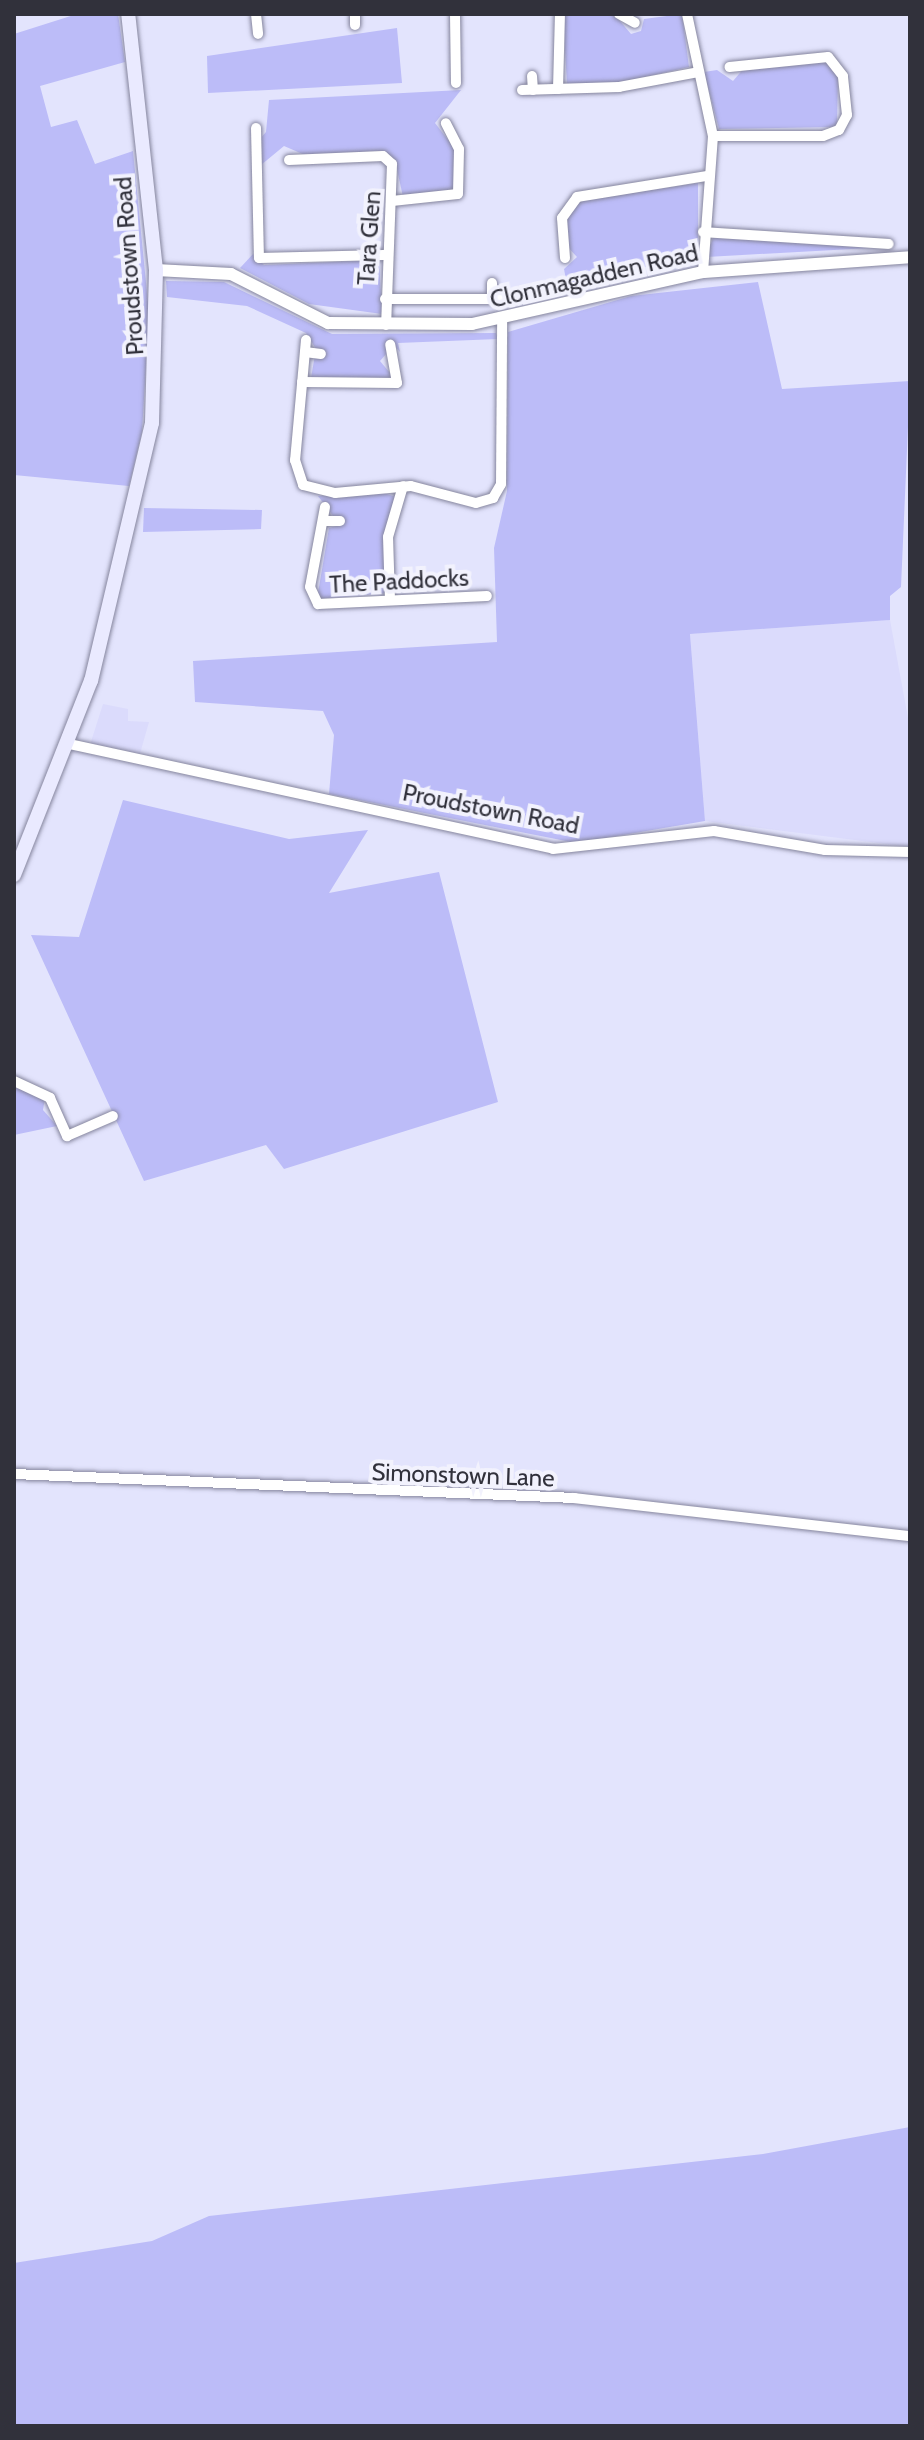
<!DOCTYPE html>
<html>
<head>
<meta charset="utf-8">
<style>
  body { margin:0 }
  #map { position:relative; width:924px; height:2440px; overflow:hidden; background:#e3e4fd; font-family:Cabin,sans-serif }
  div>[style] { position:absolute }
  .built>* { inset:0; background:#dbdbfc }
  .green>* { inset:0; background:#bcbcf8 }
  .roads { filter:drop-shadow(0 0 2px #85859d) drop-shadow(0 0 2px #85859d) }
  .minor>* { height:10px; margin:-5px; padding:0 5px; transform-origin:5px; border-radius:5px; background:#fff }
  .tertiary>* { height:12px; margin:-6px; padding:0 6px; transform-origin:6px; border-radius:6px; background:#fff }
  .secondary>* { height:14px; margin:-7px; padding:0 7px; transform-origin:7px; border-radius:7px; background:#eaeaff }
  span { translate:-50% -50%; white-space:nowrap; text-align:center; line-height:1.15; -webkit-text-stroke:8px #f2f2fd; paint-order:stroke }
  .street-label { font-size:24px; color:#31313b }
  .frame { position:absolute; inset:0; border:16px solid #31313b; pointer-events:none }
</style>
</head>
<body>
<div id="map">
  <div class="built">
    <i style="clip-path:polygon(890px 620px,910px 729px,910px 847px,705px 821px,690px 634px)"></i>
    <i style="clip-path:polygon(103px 704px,128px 709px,128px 721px,149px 722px,139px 757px,89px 748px)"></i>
  </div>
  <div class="green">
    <i style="clip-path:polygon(77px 14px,118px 14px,125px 62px,40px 86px,51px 127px,77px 120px,95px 164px,133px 151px,149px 313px,142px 432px,129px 486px,14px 475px,14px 34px)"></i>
    <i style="clip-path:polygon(563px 14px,614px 14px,631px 34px,641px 31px,644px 19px,682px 14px,689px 67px,618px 83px,567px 84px)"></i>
    <i style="clip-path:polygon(397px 28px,402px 83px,208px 93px,207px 56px)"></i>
    <i style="clip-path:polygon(826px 61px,838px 76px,837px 127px,719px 129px,704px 72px,717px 70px,733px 81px,745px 67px)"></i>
    <i style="clip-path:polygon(461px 90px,435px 123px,455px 149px,455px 192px,403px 197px,395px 160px,384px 151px,305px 155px,284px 146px,261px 165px,258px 141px,266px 132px,269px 100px)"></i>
    <i style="clip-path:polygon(698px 183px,698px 255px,567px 285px,564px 269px,577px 257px,565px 244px,565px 221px,578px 201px)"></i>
    <i style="clip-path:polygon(713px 238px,811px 240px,870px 248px,706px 257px)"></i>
    <i style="clip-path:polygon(253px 254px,264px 265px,379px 260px,382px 314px,309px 304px,240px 268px)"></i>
    <i style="clip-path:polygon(166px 281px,224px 282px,332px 334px,496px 333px,498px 339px,398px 343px,400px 352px,394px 345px,380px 361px,395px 379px,311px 378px,316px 349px,306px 333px,247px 306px,167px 297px)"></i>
    <i style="clip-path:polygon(758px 282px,782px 389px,910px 381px,901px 587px,890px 596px,890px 620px,690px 634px,705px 821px,576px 843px,329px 794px,334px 735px,323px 711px,195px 702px,193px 661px,497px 642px,494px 548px,507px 491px,508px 332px,631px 296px)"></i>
    <i style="clip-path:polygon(384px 493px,396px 497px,384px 537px,386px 593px,317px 599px,329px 528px,340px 525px,318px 496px)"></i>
    <i style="clip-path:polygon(144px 508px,262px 510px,261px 529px,143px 532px)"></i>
    <i style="clip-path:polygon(123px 800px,289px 839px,368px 830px,329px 893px,439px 872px,498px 1102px,284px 1169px,266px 1145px,144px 1181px,31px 935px,79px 937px)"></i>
    <i style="clip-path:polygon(14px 1087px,45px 1098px,43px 1110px,57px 1126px,14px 1135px)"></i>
    <i style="clip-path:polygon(910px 2127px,910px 2426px,14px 2426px,14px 2263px,152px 2241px,209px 2216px,763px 2154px)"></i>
  </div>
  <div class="roads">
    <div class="minor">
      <i style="left:256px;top:14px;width:20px;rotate:84deg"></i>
      <i style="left:355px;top:14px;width:11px;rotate:90deg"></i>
      <i style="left:455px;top:14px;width:69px;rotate:89.2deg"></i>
      <i style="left:619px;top:14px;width:18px;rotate:29deg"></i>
      <i style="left:687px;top:14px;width:125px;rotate:78deg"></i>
      <i style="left:713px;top:136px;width:136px;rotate:94.2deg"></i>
      <i style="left:532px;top:76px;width:14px;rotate:86deg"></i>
      <i style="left:558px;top:89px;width:75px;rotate:-88.5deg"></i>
      <i style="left:522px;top:90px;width:97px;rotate:-1.8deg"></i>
      <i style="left:619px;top:87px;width:81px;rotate:-10.6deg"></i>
      <i style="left:256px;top:128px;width:130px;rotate:88.7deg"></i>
      <i style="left:259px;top:258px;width:125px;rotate:-1.4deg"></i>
      <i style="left:713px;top:136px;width:110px"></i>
      <i style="left:823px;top:136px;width:17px;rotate:-21deg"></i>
      <i style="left:839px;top:130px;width:17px;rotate:-62deg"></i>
      <i style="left:847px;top:115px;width:39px;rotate:-96deg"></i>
      <i style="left:843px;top:76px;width:24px;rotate:-128deg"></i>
      <i style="left:828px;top:57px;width:99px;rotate:174.2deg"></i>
      <i style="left:289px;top:160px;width:94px;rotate:-2.4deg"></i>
      <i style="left:383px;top:156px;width:12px;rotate:42deg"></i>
      <i style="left:392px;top:164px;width:161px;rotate:92.1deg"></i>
      <i style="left:392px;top:201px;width:66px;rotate:-6.1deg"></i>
      <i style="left:458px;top:194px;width:45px;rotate:-88.7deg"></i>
      <i style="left:459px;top:149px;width:29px;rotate:-117deg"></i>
      <i style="left:703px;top:232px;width:186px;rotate:3.7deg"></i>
      <i style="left:565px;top:258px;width:40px;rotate:-94.3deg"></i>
      <i style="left:562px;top:218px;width:26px;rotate:-54deg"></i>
      <i style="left:577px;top:197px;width:132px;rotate:-9.2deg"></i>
      <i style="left:385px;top:299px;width:115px"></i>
      <i style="left:492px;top:299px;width:16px;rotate:-90deg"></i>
      <i style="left:306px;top:340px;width:121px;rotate:95.2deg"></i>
      <i style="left:295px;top:460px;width:26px;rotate:72deg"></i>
      <i style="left:303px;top:485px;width:33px;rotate:14deg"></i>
      <i style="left:335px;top:493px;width:76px;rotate:-5.3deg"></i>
      <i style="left:411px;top:486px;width:67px;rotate:14.7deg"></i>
      <i style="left:476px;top:503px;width:18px;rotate:-16deg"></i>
      <i style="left:493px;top:498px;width:16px;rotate:-60deg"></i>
      <i style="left:501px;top:484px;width:162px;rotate:-89.6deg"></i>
      <i style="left:305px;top:352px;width:16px;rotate:7deg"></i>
      <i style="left:302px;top:382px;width:95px;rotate:0.6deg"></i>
      <i style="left:397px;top:383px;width:39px;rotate:-100deg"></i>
      <i style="left:325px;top:507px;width:81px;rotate:100.6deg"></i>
      <i style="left:310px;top:587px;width:19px;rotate:65deg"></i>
      <i style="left:318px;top:604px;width:169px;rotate:-2.7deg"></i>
      <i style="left:325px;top:521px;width:15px"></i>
      <i style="left:390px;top:600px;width:63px;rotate:-91.8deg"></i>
      <i style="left:388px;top:537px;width:53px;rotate:-73.6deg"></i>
      <i style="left:69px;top:744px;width:495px;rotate:12.2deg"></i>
      <i style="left:553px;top:849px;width:162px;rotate:-6.4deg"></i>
      <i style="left:714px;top:831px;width:113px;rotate:9.7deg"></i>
      <i style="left:825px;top:850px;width:85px;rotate:1.3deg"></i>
      <i style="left:14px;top:1081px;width:40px;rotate:25deg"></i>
      <i style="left:50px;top:1098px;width:42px;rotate:65.9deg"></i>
      <i style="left:67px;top:1136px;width:50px;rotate:-23.5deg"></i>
      <i style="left:14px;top:1474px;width:561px;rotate:2.45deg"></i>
      <i style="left:574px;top:1498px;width:338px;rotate:6.5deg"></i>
    </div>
    <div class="tertiary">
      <i style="left:156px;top:270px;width:75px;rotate:3.1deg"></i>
      <i style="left:231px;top:274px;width:109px;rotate:26.8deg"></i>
      <i style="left:328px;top:323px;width:144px;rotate:0.4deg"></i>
      <i style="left:472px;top:324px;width:237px;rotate:-12.7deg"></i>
      <i style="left:703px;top:272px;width:208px;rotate:-4.1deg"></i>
    </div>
    <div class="secondary">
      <i style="left:14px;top:875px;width:209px;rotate:-68.4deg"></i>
      <i style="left:91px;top:681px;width:265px;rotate:-76.7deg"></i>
      <i style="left:152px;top:423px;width:153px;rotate:-88.5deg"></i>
      <i style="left:156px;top:270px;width:258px;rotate:-96.2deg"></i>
    </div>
  </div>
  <div class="street-label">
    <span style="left:369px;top:238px;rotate:-86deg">Tara Glen</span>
    <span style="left:129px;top:266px;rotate:-94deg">Proudstown Road</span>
    <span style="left:594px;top:276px;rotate:-13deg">Clonmagadden Road</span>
    <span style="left:399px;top:581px;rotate:-3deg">The Paddocks</span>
    <span style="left:491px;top:809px;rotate:11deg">Proudstown Road</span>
    <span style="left:463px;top:1475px;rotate:2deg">Simonstown Lane</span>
  </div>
  <div class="frame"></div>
</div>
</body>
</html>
